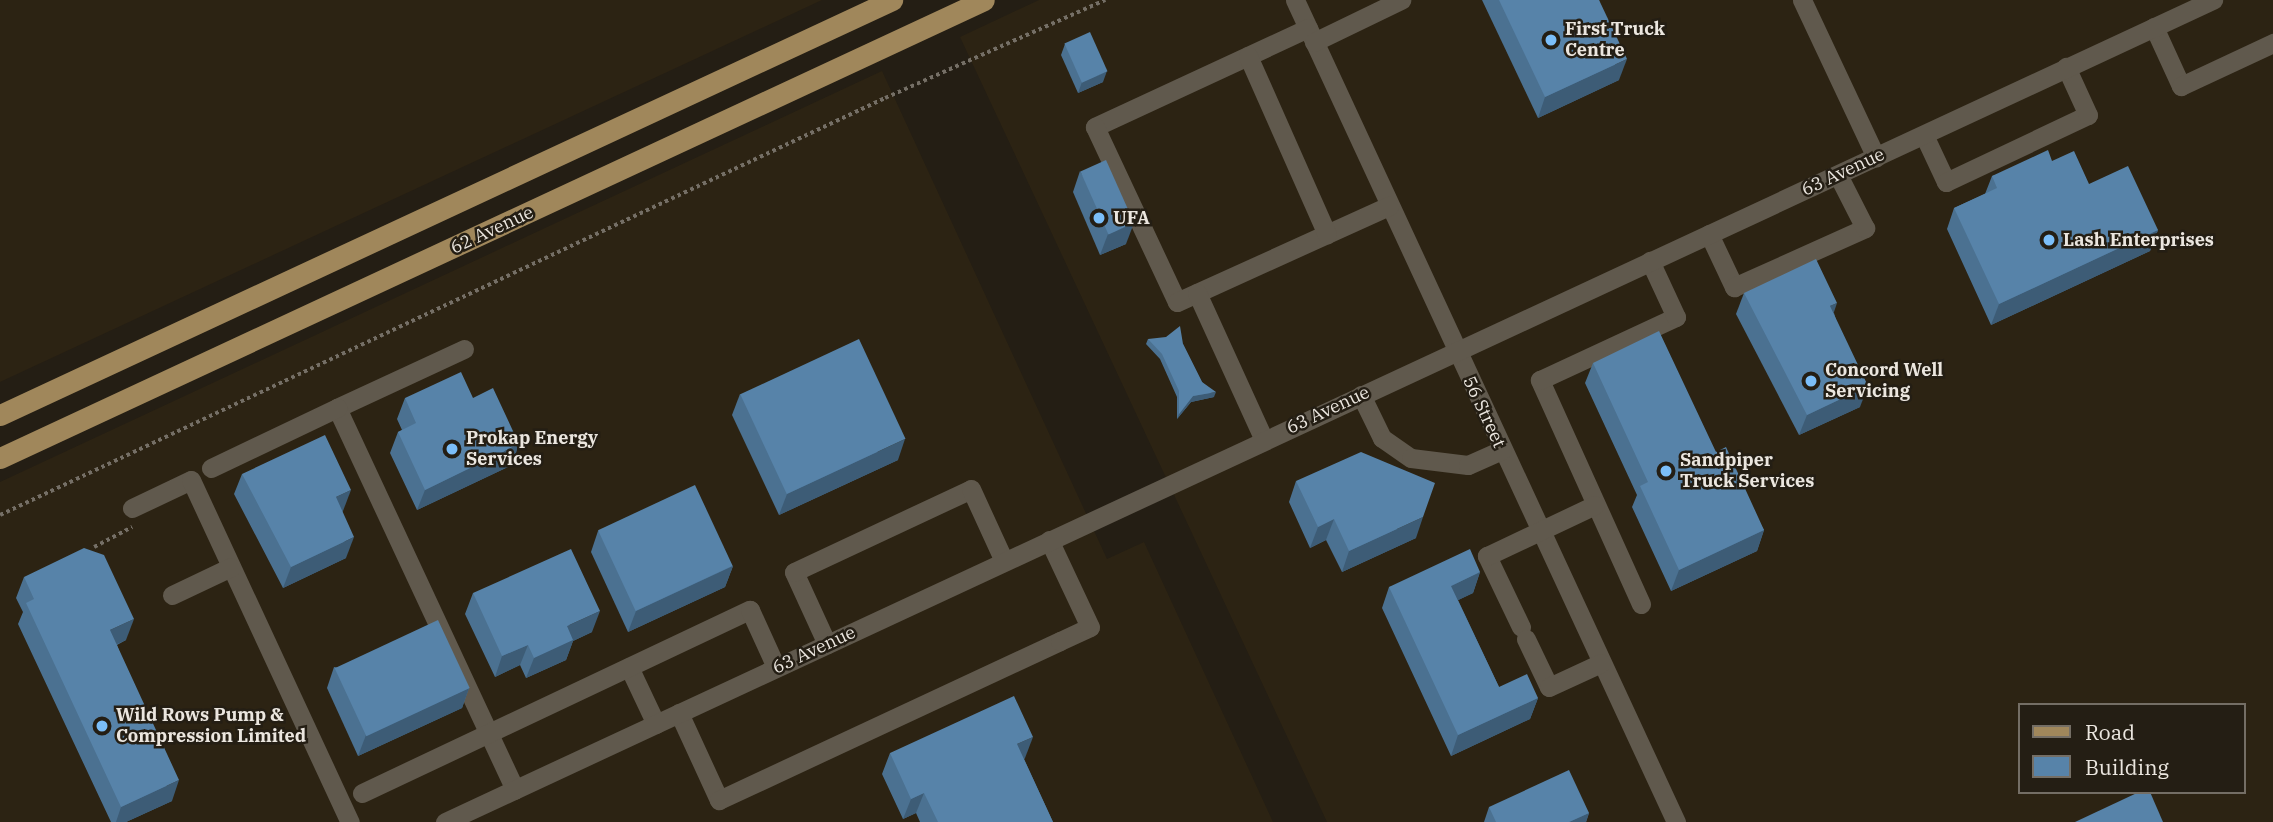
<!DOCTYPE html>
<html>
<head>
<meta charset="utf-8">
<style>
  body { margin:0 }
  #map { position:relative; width:2273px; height:822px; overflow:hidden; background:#241e14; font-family:"IBM Plex Serif",serif }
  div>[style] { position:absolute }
  .built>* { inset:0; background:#2c2313 }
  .path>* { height:3.5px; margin-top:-1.75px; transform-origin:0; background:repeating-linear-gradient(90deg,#756f66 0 3.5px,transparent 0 7px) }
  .minor>* { height:19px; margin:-9.5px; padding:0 9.5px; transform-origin:9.5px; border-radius:9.5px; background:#60594d }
  .major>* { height:21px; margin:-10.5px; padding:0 10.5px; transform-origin:10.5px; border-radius:10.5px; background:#a0875b }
  .wall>* { inset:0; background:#4b7191 }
  .shaded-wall>* { inset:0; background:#3d5c76 }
  .building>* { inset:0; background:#5783a9; transform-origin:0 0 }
  .dots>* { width:19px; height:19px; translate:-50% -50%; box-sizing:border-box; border:4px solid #241e14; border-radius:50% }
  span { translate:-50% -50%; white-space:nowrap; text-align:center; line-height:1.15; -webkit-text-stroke:5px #241e14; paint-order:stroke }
  .poi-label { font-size:18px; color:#ebe6df; font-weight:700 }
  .left { translate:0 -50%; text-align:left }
  .street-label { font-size:18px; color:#ebe6df }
  .legend { position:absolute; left:2018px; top:703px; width:228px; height:91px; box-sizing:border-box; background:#241e14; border:2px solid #746e65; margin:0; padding:9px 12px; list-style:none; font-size:21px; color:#ebe6df }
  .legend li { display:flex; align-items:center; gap:14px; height:35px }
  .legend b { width:35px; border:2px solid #746e65 }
</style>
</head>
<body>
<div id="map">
  <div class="built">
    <i style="clip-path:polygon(0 0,822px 0,0 382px)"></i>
    <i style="clip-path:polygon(evenodd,1039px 0,2273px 0,2273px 822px,1327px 822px,960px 37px,1039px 0,2019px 705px,2243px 705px,2243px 792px,2019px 792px,2019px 705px)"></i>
    <i style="clip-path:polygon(882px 71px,1107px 559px,1144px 542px,1273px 822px,0 822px,0 482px)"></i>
  </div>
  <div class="path">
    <i style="left:0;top:515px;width:978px;rotate:-25.23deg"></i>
    <i style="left:885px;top:98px;width:241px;rotate:-24deg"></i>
    <i style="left:94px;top:547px;width:43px;rotate:-27.8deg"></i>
  </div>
  <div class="minor">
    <i style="left:1295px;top:0;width:906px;rotate:65.13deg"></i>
    <i style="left:1802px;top:0;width:174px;rotate:64.8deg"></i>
    <i style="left:2154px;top:27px;width:65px;rotate:65.4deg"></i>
    <i style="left:2181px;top:86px;width:102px;rotate:-25.1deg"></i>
    <i style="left:1308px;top:28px;width:235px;rotate:155.1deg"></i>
    <i style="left:1095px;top:127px;width:193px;rotate:64.9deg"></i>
    <i style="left:1177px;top:302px;width:233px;rotate:-24.4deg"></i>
    <i style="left:1314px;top:42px;width:97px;rotate:-25.8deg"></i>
    <i style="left:1248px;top:56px;width:195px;rotate:66.1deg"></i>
    <i style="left:1924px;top:135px;width:52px;rotate:64.9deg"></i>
    <i style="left:1946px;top:182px;width:157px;rotate:-25.3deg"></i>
    <i style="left:2088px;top:115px;width:53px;rotate:-114.6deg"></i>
    <i style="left:1709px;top:234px;width:59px;rotate:64.7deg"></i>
    <i style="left:1734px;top:287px;width:144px;rotate:-24.2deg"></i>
    <i style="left:1865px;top:228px;width:59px;rotate:-117deg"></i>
    <i style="left:1197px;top:293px;width:162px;rotate:65.5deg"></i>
    <i style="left:464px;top:349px;width:140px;rotate:155.1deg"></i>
    <i style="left:337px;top:408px;width:421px;rotate:65deg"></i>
    <i style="left:1361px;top:395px;width:48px;rotate:64deg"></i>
    <i style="left:1382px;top:438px;width:35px;rotate:35deg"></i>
    <i style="left:1411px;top:458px;width:57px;rotate:7deg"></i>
    <i style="left:1468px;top:465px;width:37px;rotate:-24deg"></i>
    <i style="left:211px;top:468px;width:140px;rotate:-25.5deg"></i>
    <i style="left:132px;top:508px;width:65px;rotate:-25.4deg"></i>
    <i style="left:191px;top:480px;width:377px;rotate:65.1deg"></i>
    <i style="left:172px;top:595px;width:65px;rotate:-25.4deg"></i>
    <i style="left:1641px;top:604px;width:246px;rotate:-114.3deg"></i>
    <i style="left:1540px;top:380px;width:150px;rotate:-24.9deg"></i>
    <i style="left:1676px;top:317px;width:62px;rotate:-114.9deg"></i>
    <i style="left:1521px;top:627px;width:79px;rotate:-115.6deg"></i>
    <i style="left:1487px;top:556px;width:119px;rotate:-25.3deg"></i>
    <i style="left:1526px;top:639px;width:53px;rotate:64.4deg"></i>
    <i style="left:1549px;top:687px;width:57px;rotate:-24.8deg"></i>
    <i style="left:827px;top:644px;width:79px;rotate:-114.6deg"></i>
    <i style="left:794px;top:572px;width:195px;rotate:-25.1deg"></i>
    <i style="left:971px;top:489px;width:79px;rotate:65.4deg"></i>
    <i style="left:629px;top:667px;width:63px;rotate:64.7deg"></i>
    <i style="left:679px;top:713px;width:96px;rotate:65.3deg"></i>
    <i style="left:719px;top:800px;width:376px;rotate:-25deg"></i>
    <i style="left:1060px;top:641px;width:33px;rotate:-25deg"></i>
    <i style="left:1090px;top:627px;width:96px;rotate:-115.2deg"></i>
    <i style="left:362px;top:793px;width:429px;rotate:-25.3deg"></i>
    <i style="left:750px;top:610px;width:63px;rotate:65.5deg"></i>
    <i style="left:445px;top:822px;width:1950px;rotate:-24.94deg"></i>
  </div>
  <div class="major">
    <i style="left:0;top:415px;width:984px;rotate:-24.95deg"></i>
    <i style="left:0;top:458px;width:1085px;rotate:-24.96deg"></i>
  </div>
  <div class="wall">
    <i style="clip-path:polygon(1482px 0,1599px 0,1619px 80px,1538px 118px)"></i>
    <i style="clip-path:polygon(1065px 44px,1103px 82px,1078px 93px,1061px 55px)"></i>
    <i style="clip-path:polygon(2052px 161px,2158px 230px,2150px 251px,1991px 325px,1947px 229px,1954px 208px,1985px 194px,1992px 176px)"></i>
    <i style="clip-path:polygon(1080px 171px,1126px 244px,1100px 255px,1073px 192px)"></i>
    <i style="clip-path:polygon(1744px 293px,1834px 313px,1860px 407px,1799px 435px,1736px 314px)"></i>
    <i style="clip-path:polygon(1148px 339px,1183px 344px,1202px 382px,1214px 397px,1191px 402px,1177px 419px,1177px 397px,1160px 359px,1146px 344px)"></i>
    <i style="clip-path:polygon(1593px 363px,1716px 452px,1764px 530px,1757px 551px,1671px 591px,1632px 507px,1637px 495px,1585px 383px)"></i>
    <i style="clip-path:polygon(740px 394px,898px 460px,779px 515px,732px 415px)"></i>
    <i style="clip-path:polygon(405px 398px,473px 398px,512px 465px,417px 510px,390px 453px,398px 432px,402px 430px,397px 419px)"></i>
    <i style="clip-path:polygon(242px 474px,343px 511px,342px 512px,346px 558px,283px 588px,234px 494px)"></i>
    <i style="clip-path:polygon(1296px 481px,1416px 538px,1342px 572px,1326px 540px,1310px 548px,1289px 502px)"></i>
    <i style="clip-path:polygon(598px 531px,733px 566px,725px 587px,628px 632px,591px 552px)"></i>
    <i style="clip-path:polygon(1480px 572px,1473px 593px,1458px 600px,1499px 687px,1538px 698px,1530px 719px,1451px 756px,1382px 608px,1389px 587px)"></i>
    <i style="clip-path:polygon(24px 577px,126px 640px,117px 645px,172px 801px,126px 822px,111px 822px,18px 624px,23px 612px,16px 598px)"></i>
    <i style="clip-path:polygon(473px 593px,592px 632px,573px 641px,566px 660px,526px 678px,520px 665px,495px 677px,465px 614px)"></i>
    <i style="clip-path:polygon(334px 667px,469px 688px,462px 708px,358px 756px,327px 688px)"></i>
    <i style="clip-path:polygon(890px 753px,1025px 758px,1024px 759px,1053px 822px,920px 822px,916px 813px,903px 819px,882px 774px)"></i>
    <i style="clip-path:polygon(1489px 807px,1589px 813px,1586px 822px,1484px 822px)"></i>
  </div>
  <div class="shaded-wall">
    <i style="clip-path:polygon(1627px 59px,1619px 80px,1538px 118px,1545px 97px)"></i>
    <i style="clip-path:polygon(1107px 71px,1103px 82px,1078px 93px,1082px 82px)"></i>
    <i style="clip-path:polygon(1134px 223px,1126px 244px,1100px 255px,1108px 234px)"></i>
    <i style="clip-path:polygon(2158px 230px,2150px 251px,1991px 325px,1999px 304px)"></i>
    <i style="clip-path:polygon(1837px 303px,1830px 324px,1830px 306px)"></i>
    <i style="clip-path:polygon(1868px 386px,1860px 407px,1799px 435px,1807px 415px)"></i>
    <i style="clip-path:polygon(1216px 392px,1214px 397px,1191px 402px,1177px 419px,1179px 414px,1193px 396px)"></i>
    <i style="clip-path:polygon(905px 439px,898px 460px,779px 515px,787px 494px)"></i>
    <i style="clip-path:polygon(519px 444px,512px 465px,417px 510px,425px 490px)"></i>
    <i style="clip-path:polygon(351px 490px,343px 511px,328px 518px,336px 497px)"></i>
    <i style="clip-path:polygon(1423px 517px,1416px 538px,1342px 572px,1349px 551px)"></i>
    <i style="clip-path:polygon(1334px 519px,1326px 540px,1310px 548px,1318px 527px)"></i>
    <i style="clip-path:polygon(1764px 530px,1757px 551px,1671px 591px,1679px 570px)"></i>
    <i style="clip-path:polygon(354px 537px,346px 558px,283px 588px,291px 567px)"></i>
    <i style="clip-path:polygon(733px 566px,725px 587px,628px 632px,636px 611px)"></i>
    <i style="clip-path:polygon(1480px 572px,1473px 593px,1444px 607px,1451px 586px)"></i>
    <i style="clip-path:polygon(600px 611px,592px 632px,573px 641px,566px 660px,526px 678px,534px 658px,567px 626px)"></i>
    <i style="clip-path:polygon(134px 619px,126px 640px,102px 651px,110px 630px)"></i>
    <i style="clip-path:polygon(528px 645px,520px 665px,495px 677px,502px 656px)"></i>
    <i style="clip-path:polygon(469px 688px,462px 708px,358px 756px,366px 735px)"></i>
    <i style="clip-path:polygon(1538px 698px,1530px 719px,1451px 756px,1458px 735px)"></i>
    <i style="clip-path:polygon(1033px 737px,1025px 758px,1009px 765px,1017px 744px)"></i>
    <i style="clip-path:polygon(179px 780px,172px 801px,126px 822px,116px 822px,121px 807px)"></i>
    <i style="clip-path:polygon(924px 793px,916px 813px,903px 819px,911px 799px)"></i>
    <i style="clip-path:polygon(1589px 813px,1586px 822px,1569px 822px)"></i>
  </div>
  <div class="building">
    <i style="clip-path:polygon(1499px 0,1599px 0,1627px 59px,1545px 97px)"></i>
    <i style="left:1090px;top:32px;width:43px;height:28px;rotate:66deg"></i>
    <i style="clip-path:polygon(2048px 150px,2052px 161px,2074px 151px,2089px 184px,2128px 166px,2158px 230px,1999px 304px,1954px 208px,1997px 188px,1992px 176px)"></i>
    <i style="left:1106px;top:160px;width:69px;height:28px;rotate:66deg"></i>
    <i style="clip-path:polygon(1816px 259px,1837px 303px,1830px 306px,1868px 386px,1807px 415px,1744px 293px)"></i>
    <i style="clip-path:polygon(1180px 326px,1183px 344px,1202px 382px,1216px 392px,1193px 396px,1179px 414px,1179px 391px,1162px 354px,1148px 339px,1166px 337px)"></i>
    <i style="clip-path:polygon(1659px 331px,1716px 452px,1726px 447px,1764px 530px,1679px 570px,1640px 486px,1648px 482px,1593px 363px)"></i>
    <i style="left:859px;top:339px;width:110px;height:131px;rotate:65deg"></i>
    <i style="clip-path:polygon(461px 372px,473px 398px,493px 388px,519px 444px,425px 490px,398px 432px,416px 423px,405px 398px)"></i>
    <i style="clip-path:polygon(325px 435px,351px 490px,336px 497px,354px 537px,291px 567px,242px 474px)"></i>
    <i style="clip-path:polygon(1361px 452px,1435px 483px,1423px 517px,1349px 551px,1334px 519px,1318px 527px,1296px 481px)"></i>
    <i style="left:695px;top:485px;width:89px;height:107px;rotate:65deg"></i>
    <i style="clip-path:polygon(84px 548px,104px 555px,134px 619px,110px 630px,179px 780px,121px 807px,26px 603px,34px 599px,24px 577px)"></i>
    <i style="clip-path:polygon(571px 549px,600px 611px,567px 626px,573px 640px,534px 658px,528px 645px,502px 656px,473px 593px)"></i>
    <i style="clip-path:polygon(1470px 549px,1480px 572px,1451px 586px,1499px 687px,1527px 674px,1538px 698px,1458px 735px,1389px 587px)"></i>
    <i style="left:438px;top:620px;width:75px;height:114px;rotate:65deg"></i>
    <i style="clip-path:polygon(1014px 696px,1033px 737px,1017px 744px,1053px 822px,938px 822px,924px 793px,911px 799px,890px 753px)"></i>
    <i style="clip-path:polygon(1569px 770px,1589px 813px,1569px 822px,1496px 822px,1489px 807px)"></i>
    <i style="clip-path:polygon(2139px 792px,2150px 792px,2163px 822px,2075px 822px)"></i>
  </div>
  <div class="dots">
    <i style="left:1551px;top:40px;background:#7bbef8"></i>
    <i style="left:1099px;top:218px;background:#7bbef8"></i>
    <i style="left:2049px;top:240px;background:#7bbef8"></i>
    <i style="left:1811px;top:381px;background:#7bbef8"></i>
    <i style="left:452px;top:449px;background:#7bbef8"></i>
    <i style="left:1666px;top:471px;background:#7bbef8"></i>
    <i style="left:102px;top:726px;background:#7bbef8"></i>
  </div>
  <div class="poi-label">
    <span class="left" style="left:1565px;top:40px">First Truck<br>Centre</span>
    <span class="left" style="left:1113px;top:218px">UFA</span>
    <span class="left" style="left:2063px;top:240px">Lash Enterprises</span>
    <span class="left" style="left:1825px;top:381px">Concord Well<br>Servicing</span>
    <span class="left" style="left:466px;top:449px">Prokap Energy<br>Services</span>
    <span class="left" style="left:1680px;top:471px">Sandpiper<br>Truck Services</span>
    <span class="left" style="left:116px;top:726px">Wild Rows Pump &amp;<br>Compression Limited</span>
  </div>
  <div class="street-label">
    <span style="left:1843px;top:172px;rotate:-25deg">63 Avenue</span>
    <span style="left:492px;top:230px;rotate:-25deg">62 Avenue</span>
    <span style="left:1328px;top:410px;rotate:-25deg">63 Avenue</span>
    <span style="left:1484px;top:412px;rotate:65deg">56 Street</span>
    <span style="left:814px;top:650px;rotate:-25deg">63 Avenue</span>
  </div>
  <ul class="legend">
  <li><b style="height:9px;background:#a0875b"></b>Road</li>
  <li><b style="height:19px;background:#5783a9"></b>Building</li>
  </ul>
</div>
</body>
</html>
